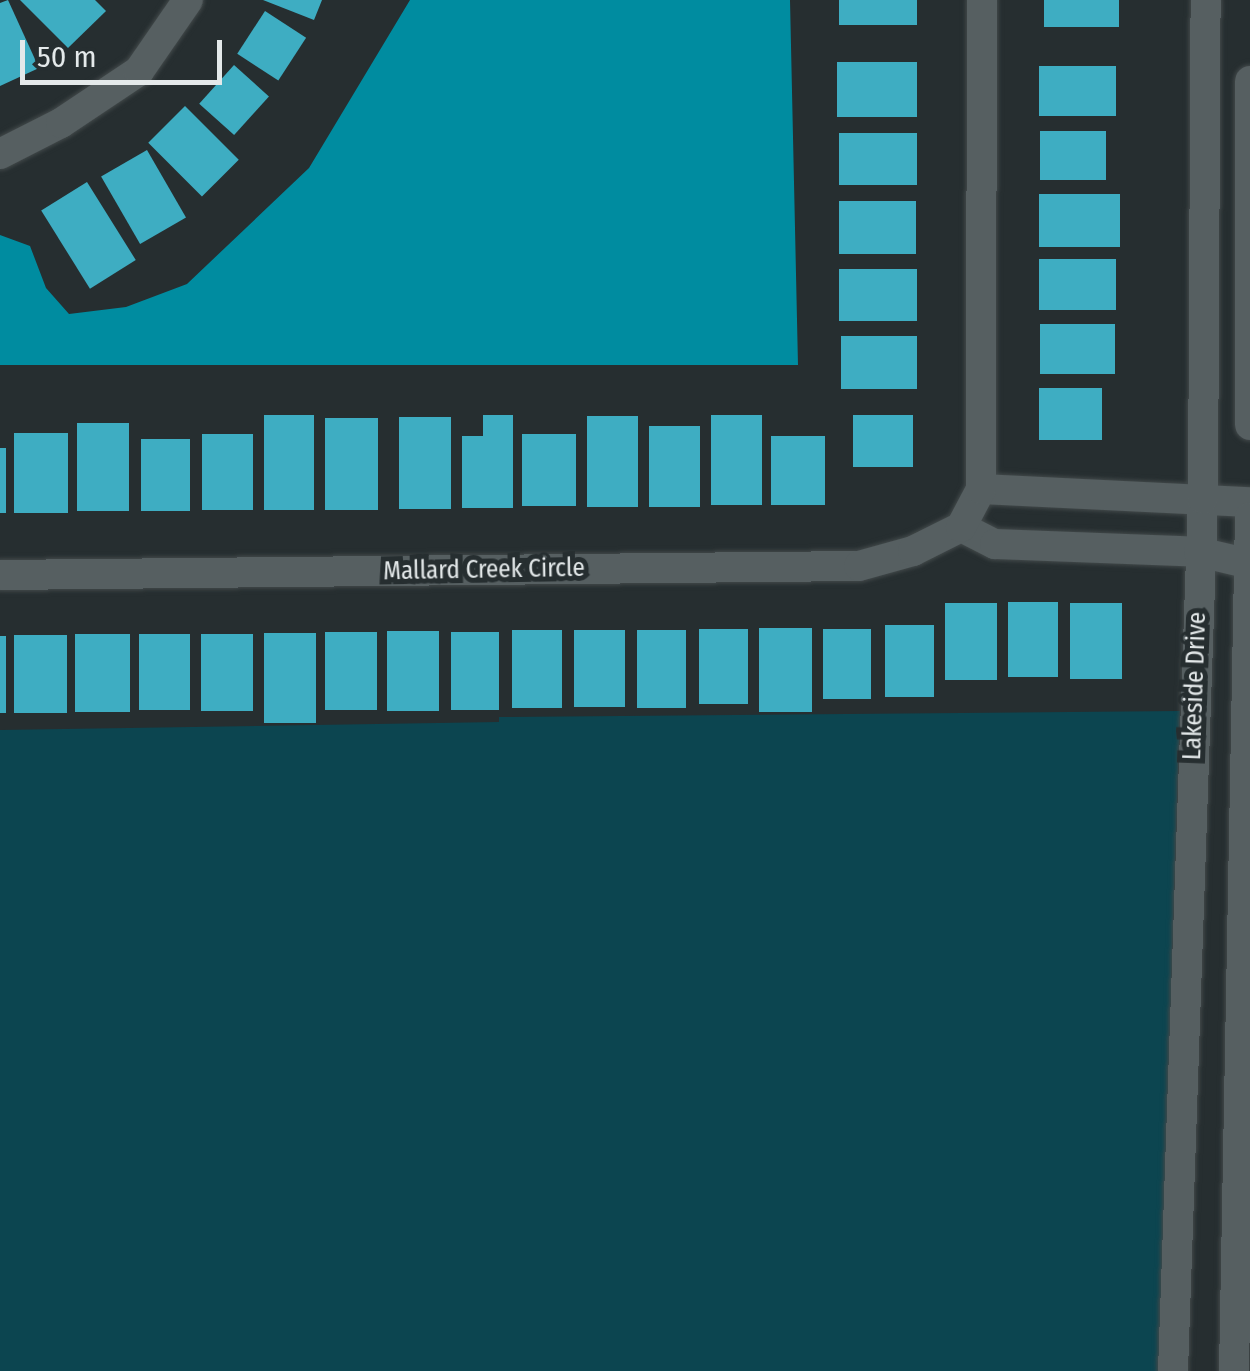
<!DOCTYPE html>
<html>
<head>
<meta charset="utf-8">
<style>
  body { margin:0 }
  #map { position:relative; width:1250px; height:1371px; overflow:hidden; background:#262e30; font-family:"Fira Sans Condensed",sans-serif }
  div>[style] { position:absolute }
  .green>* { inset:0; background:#0c4550 }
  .water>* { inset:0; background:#008ca0 }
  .building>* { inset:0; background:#3eadc2; transform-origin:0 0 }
  .roads { filter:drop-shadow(0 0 2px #42494a) drop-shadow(0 0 2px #42494a) }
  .minor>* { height:30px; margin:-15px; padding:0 15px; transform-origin:15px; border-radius:15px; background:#565f61 }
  span { translate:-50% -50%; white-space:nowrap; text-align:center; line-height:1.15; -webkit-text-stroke:10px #262e30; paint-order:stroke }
  .street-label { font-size:25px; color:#e4e9ea }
  .scale { position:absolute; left:20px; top:40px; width:202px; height:45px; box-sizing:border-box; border:5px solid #e4e9ea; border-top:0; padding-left:12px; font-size:30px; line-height:35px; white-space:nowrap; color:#e4e9ea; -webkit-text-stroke:8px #262e30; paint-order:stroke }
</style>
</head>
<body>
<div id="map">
  <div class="green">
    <i style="clip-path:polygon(1180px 711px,1159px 1371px,0 1371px,0 730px,499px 722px,499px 717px)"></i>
  </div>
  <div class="water">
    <i style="clip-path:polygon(410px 0,790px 0,798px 365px,0 365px,0 235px,30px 246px,46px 288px,69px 314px,126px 307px,187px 284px,309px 168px)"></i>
  </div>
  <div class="building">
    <i style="clip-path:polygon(8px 0,39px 68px,0 86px,0 3px)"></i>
    <i style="clip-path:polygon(20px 0,95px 0,106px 11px,68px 48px)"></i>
    <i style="clip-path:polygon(263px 0,322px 0,314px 20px)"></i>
    <i style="left:839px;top:0;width:78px;height:25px"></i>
    <i style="left:1044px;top:0;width:75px;height:27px"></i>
    <i style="left:265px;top:11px;width:49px;height:51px;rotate:33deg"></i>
    <i style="left:837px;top:62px;width:80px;height:55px"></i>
    <i style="left:234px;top:65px;width:47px;height:52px;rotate:42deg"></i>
    <i style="left:1039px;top:66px;width:77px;height:50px"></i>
    <i style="left:185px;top:106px;width:76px;height:52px;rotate:45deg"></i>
    <i style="left:1040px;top:131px;width:66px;height:49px"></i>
    <i style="left:839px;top:133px;width:78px;height:52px"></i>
    <i style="left:147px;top:150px;width:78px;height:53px;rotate:60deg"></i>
    <i style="left:87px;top:182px;width:92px;height:54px;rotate:58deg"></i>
    <i style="left:1039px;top:194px;width:81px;height:53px"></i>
    <i style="left:839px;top:201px;width:77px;height:53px"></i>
    <i style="left:1039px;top:259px;width:77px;height:51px"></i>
    <i style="left:839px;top:269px;width:78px;height:52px"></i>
    <i style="left:1040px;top:324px;width:75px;height:50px"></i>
    <i style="left:841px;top:336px;width:76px;height:53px"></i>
    <i style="left:1039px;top:388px;width:63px;height:52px"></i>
    <i style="left:264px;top:415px;width:50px;height:95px"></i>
    <i style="clip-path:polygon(483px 415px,513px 415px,513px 508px,462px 508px,462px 436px,483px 436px)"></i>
    <i style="left:711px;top:415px;width:51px;height:90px"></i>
    <i style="left:853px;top:415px;width:60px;height:52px"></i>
    <i style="left:587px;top:416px;width:51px;height:91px"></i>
    <i style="left:399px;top:417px;width:52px;height:92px"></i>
    <i style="left:325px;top:418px;width:53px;height:92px"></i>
    <i style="left:77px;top:423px;width:52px;height:88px"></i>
    <i style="left:649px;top:426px;width:51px;height:81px"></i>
    <i style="left:14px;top:433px;width:54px;height:80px"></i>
    <i style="left:202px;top:434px;width:51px;height:76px"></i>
    <i style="left:522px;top:434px;width:54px;height:72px"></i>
    <i style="left:771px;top:436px;width:54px;height:69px"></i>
    <i style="left:141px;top:439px;width:49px;height:72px"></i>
    <i style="left:0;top:448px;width:6px;height:65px"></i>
    <i style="left:1008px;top:602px;width:50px;height:75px"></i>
    <i style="left:945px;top:603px;width:52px;height:77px"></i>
    <i style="left:1070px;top:603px;width:52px;height:76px"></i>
    <i style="left:885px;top:625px;width:49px;height:72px"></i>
    <i style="left:759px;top:628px;width:53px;height:84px"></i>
    <i style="left:699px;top:629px;width:49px;height:75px"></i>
    <i style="left:823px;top:629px;width:48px;height:70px"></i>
    <i style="left:512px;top:630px;width:50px;height:78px"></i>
    <i style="left:574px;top:630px;width:51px;height:77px"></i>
    <i style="left:637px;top:630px;width:49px;height:78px"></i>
    <i style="left:387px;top:631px;width:52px;height:80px"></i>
    <i style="left:325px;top:632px;width:52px;height:78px"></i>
    <i style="left:451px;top:632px;width:48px;height:78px"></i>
    <i style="left:264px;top:633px;width:52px;height:90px"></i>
    <i style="left:75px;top:634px;width:55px;height:78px"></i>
    <i style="left:139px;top:634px;width:51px;height:76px"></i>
    <i style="left:201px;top:634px;width:52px;height:77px"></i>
    <i style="left:14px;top:635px;width:53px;height:78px"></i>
    <i style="left:0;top:636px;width:6px;height:77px"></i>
  </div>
  <div class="roads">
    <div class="minor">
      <i style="left:1250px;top:81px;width:344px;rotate:90deg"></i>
      <i style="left:0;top:154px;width:68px;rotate:-26.9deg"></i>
      <i style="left:61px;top:123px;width:94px;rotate:-33.7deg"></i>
      <i style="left:139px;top:71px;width:86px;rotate:-55.4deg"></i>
      <i style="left:981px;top:489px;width:269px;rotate:2.8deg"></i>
      <i style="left:961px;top:527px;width:38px;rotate:27deg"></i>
      <i style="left:995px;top:544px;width:204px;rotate:2.2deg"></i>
      <i style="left:1199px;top:552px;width:52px;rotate:13.2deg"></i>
      <i style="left:0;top:575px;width:859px;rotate:-0.6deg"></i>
      <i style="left:859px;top:566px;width:56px;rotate:-15.5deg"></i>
      <i style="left:913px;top:551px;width:54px;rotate:-26.6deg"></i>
      <i style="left:961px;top:527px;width:43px;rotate:-62.2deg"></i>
      <i style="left:981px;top:489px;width:489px;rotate:-89.9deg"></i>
      <i style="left:1173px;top:1371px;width:873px;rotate:-88.03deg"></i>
      <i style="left:1203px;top:499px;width:499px;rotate:-89.7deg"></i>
      <i style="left:1234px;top:1371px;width:854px;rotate:-88.93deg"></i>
    </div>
  </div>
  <div class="street-label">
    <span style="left:484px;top:570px;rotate:-1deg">Mallard Creek Circle</span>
    <span style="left:1195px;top:686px;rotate:-88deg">Lakeside Drive</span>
  </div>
  <div class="scale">50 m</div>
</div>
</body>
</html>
